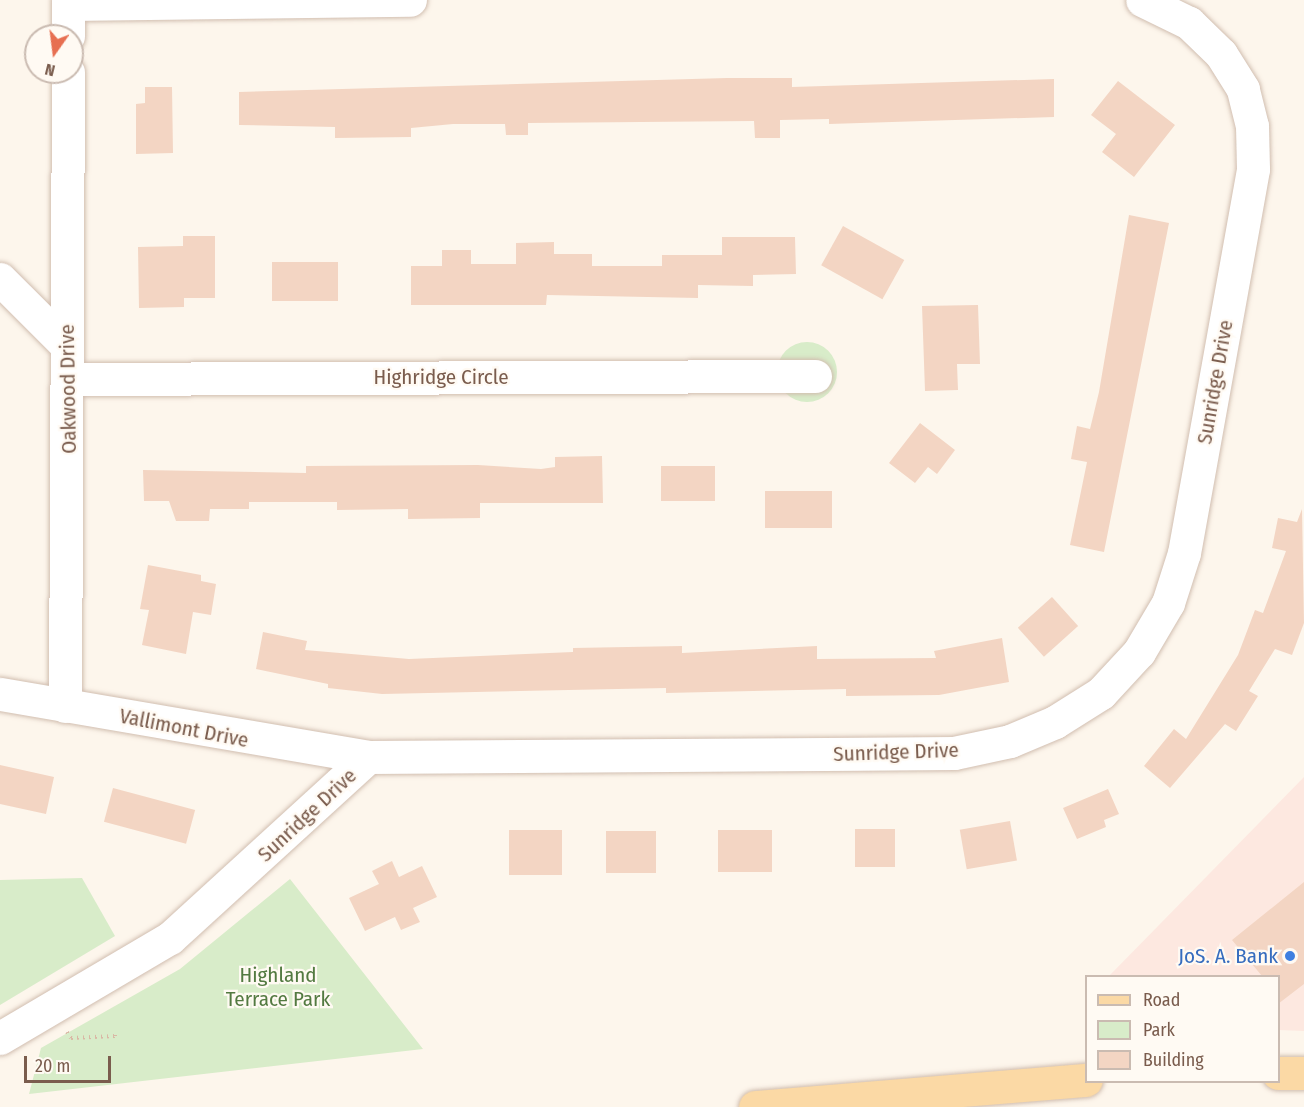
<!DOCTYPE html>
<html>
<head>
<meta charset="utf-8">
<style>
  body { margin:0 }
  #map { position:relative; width:1304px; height:1107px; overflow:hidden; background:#fdf6ec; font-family:"Fira Sans Condensed",sans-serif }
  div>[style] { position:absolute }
  .commercial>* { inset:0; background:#fde8e0 }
  .green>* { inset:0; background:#d8ecc9 }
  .round { border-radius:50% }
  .building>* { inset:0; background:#f3d5c3; transform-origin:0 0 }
  .path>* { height:4px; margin-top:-2px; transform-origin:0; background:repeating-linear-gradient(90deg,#d9b8a5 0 1.5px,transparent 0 6px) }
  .roads { filter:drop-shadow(0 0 2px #d1beb0) drop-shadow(0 0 2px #d1beb0) }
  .minor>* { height:33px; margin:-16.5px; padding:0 16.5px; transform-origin:16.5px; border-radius:16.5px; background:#fff }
  .major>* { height:33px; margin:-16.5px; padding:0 16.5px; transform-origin:16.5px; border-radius:16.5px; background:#fbd9a5 }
  .dots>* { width:16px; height:16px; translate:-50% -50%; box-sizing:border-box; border:3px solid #fffaf3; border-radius:50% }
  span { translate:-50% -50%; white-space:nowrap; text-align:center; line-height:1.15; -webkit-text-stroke:4.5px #fffaf3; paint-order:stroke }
  .street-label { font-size:21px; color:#7a5c4d }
  .shop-label { font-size:21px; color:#366cbe }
  .right { translate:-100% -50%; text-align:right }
  .park-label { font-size:21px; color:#537a41 }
  .legend { position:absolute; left:1085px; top:975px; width:195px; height:108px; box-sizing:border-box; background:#fffaf3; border:2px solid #cabbb1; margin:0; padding:8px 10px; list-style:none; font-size:18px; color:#7a5c4d }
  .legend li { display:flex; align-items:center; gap:12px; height:30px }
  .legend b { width:30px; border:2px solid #cabbb1 }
  .north { position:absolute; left:24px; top:24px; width:60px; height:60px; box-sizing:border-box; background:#fffaf3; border:2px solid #cabbb1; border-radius:50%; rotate:194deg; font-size:16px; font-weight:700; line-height:24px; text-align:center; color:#7a5c4d }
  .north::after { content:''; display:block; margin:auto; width:21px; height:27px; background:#e76f51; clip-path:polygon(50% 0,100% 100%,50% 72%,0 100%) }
  .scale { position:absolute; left:24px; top:1056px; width:87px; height:27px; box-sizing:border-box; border:3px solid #7a5c4d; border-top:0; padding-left:8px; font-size:18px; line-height:21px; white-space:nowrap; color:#7a5c4d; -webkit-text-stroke:4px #fffaf3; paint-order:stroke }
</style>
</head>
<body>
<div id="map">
  <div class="commercial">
    <i style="clip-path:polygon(1304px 777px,1304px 1031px,1279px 1030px,1278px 976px,1109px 976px)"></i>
  </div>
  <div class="green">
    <i class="round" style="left:777px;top:342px;width:60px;height:60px"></i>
    <i style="clip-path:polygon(82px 878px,115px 936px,0 1005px,0 880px)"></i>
    <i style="clip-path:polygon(290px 879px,423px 1049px,29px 1094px,41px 1048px,180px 969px)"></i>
  </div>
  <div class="building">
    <i style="clip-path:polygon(727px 78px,792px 78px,792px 87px,1054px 79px,1054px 117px,829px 124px,829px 119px,780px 120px,780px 138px,755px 138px,754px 121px,528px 123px,528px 135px,506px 135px,505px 124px,453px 124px,411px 128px,411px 137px,335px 138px,335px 127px,239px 125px,239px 92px)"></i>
    <i style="clip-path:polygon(1118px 81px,1175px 125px,1134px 177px,1102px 152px,1116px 134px,1091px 115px)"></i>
    <i style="clip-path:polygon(145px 87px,172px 87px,173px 153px,136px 154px,136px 104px,145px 103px)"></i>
    <i style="clip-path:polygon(1129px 215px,1169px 223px,1104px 552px,1070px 545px,1087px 462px,1071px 459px,1077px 426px,1090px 429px,1099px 392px)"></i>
    <i style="left:843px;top:226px;width:70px;height:45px;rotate:29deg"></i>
    <i style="clip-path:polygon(183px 236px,215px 236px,215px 298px,184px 298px,184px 307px,139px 308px,138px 247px,183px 246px)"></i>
    <i style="clip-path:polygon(722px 237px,795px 237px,796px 274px,753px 275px,753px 286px,698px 285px,698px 298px,547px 295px,546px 305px,411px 305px,411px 266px,442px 266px,442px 250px,471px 250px,471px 264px,516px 264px,516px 243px,554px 242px,554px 254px,592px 254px,592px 266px,662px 266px,662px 255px,722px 255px)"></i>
    <i style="left:272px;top:262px;width:66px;height:39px"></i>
    <i style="clip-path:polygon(978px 305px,980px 364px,957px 364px,958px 390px,925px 391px,922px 306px)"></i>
    <i style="clip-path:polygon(920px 423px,955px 450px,937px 474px,928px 467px,915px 483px,889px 463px)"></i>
    <i style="clip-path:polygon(602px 456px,603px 503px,480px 503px,480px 518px,408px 519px,408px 509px,337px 510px,337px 502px,249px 502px,249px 509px,210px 509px,209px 521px,176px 521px,169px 501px,144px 501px,143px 470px,306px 473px,306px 466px,478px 465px,541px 469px,555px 467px,555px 457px)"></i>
    <i style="left:661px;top:466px;width:54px;height:35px"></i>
    <i style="left:832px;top:491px;width:37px;height:67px;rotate:90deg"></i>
    <i style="clip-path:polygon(1302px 509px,1304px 623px,1292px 655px,1275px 649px,1249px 691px,1258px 696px,1236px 731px,1225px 724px,1170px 788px,1144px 766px,1174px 729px,1186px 739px,1238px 655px,1255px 610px,1263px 613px,1286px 551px,1272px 548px,1278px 518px,1297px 522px)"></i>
    <i style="clip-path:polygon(148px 565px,201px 575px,201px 581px,216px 584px,211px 615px,193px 612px,186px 654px,142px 645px,149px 610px,140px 609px)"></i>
    <i style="left:1052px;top:597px;width:39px;height:46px;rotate:48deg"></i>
    <i style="clip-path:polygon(263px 632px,307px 641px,305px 650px,409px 659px,573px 652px,573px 648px,682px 646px,682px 653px,817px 646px,817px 659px,936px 658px,934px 651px,1002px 638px,1009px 682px,939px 695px,846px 696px,846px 689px,666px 693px,666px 688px,382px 694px,328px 688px,328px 684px,256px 669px)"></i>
    <i style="clip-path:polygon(0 765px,54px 777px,46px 814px,0 804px)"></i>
    <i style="left:113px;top:788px;width:85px;height:35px;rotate:15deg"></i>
    <i style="clip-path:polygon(1108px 789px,1119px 814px,1104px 820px,1106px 827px,1077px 839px,1063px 808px)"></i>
    <i style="left:1010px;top:821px;width:40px;height:51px;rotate:80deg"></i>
    <i style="left:855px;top:829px;width:40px;height:38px"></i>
    <i style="left:509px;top:830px;width:53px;height:45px"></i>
    <i style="left:772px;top:830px;width:42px;height:54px;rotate:90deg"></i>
    <i style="left:656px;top:831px;width:42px;height:50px;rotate:90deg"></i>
    <i style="clip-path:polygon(392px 861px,399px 877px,422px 866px,437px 897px,413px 908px,420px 922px,401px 930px,395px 917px,365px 931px,349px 898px,379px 884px,372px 871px)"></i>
    <i style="clip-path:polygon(1304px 882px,1304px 984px,1278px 1004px,1278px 976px,1262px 976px,1232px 940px)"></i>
  </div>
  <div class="path">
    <i style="left:67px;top:1032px;width:7px;rotate:56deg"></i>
    <i style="left:71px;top:1038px;width:44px;rotate:-2.6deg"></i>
    <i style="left:115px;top:1036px;width:4px;rotate:-90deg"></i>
  </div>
  <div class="roads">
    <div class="minor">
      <i style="left:68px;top:4px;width:342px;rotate:-0.7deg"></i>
      <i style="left:68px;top:36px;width:36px;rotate:-90deg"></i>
      <i style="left:0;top:279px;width:93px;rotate:45deg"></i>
      <i style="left:68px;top:379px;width:747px;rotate:-0.23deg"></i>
      <i style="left:0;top:694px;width:373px;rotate:9.7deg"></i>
      <i style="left:65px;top:706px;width:634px;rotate:-89.73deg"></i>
      <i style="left:0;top:1038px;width:197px;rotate:-30.5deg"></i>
      <i style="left:170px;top:938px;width:268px;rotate:-42.4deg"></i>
      <i style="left:368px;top:757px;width:586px;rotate:-0.39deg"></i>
      <i style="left:954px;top:753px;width:57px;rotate:-12.1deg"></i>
      <i style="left:1010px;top:741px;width:49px;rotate:-22.9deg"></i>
      <i style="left:1055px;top:722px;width:54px;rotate:-32.2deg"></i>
      <i style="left:1101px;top:693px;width:56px;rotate:-47.2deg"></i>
      <i style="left:1139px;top:652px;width:57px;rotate:-59.4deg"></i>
      <i style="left:1168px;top:603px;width:52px;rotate:-72.3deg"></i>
      <i style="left:1184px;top:553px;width:390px;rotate:-79.8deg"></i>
      <i style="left:1253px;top:169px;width:43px;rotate:-91.3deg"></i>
      <i style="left:1252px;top:126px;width:38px;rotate:-104deg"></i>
      <i style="left:1243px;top:89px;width:41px;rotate:-122.2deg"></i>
      <i style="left:1221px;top:54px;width:45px;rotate:-135.9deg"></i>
      <i style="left:1189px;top:23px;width:52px;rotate:-153.9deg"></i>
    </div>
    <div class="major">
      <i style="left:1278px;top:1073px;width:26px"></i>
      <i style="left:755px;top:1107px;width:332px;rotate:-4.7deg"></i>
    </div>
  </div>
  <div class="dots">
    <i style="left:1290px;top:956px;background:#3f7fe0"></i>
  </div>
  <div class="street-label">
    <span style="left:441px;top:377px">Highridge Circle</span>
    <span style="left:1215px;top:382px;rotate:-80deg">Sunridge Drive</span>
    <span style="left:68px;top:389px;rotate:-91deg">Oakwood Drive</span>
    <span style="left:184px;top:728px;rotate:11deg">Vallimont Drive</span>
    <span style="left:896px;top:752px;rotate:-2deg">Sunridge Drive</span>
    <span style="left:307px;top:815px;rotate:-43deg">Sunridge Drive</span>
  </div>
  <div class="shop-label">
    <span class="right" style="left:1278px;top:956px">JoS. A. Bank</span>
  </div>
  <div class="park-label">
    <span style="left:278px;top:987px">Highland<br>Terrace Park</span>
  </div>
  <ul class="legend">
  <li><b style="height:8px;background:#fbd9a5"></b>Road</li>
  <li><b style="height:16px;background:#d8ecc9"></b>Park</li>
  <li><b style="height:16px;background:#f3d5c3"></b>Building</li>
  </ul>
  <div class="north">N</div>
  <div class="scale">20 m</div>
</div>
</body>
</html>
